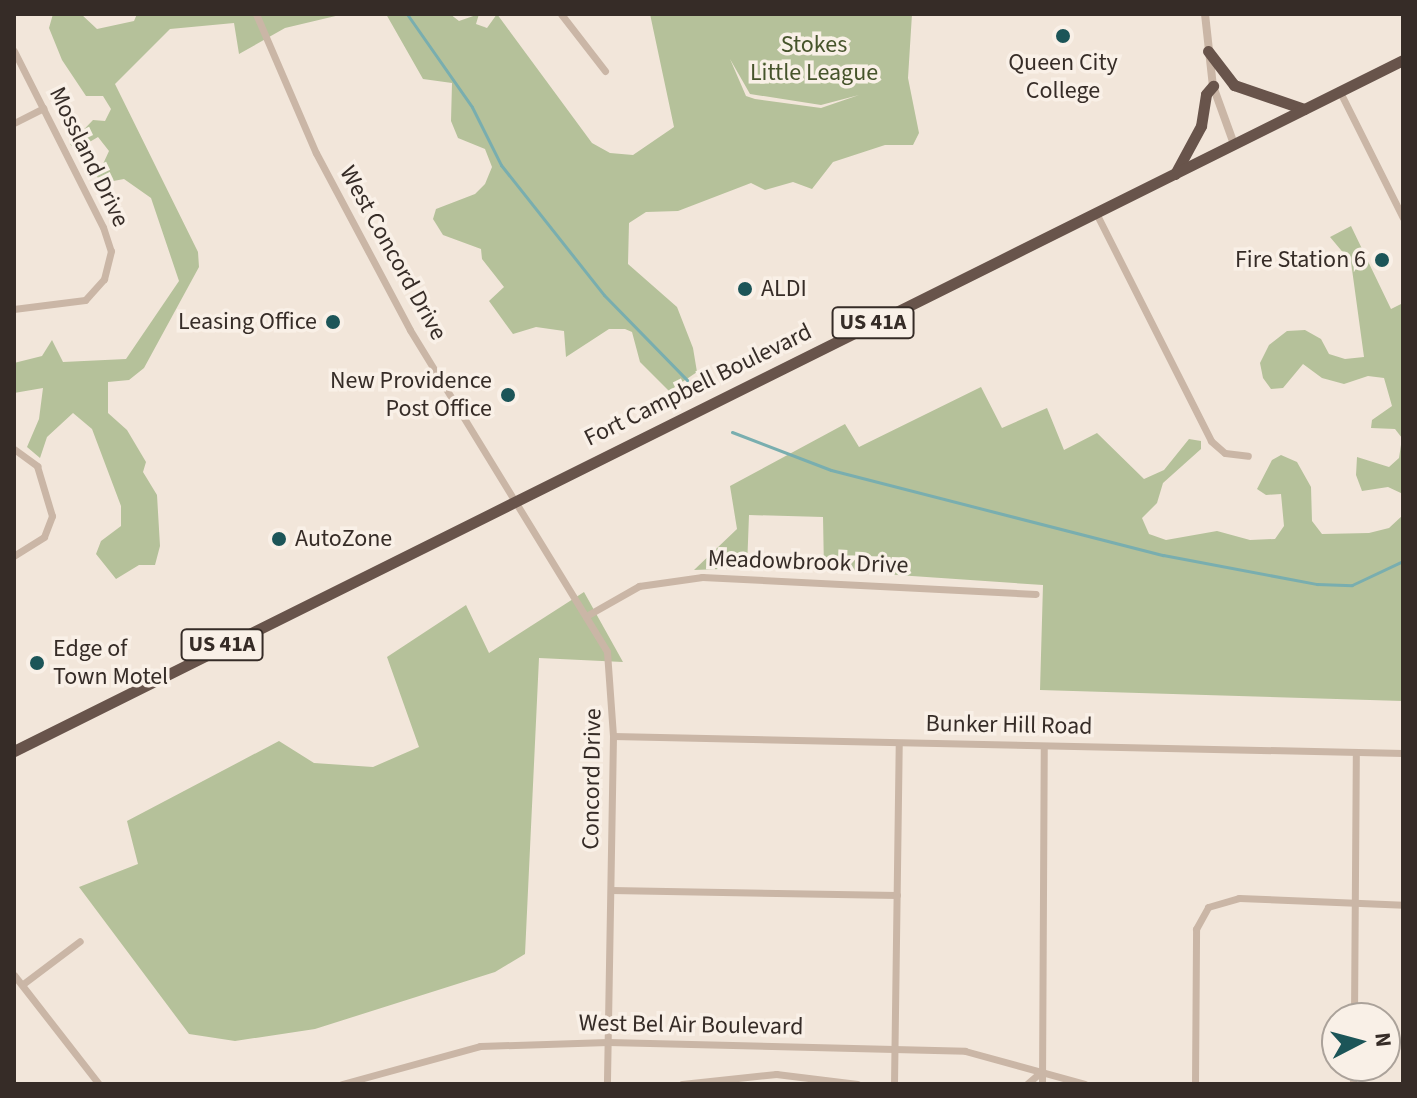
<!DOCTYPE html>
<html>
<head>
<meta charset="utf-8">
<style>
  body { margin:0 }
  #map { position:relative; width:1417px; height:1098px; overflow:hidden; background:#f2e6da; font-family:"Source Sans 3",sans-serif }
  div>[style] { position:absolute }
  .green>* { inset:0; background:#b5c19a }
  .stream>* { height:3px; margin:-1.5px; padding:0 1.5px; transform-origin:1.5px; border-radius:1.5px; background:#79aeaf }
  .minor>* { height:7px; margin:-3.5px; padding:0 3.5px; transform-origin:3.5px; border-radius:3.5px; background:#cab6a6 }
  .tertiary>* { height:8px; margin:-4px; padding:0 4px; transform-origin:4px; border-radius:4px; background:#cab6a6 }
  .trunk>* { height:11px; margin:-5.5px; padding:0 5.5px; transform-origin:5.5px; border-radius:5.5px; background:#68544b }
  .dots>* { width:22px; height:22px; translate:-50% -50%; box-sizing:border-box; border:4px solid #f9f0e7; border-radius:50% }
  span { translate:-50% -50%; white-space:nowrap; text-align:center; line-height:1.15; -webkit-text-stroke:7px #f9f0e7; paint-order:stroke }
  .shield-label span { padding:2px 6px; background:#f9f0e7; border:2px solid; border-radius:6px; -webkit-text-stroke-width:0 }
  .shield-label { font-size:22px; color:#362c27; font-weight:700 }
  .park-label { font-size:24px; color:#46542b }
  .poi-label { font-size:24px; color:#362c27 }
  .right { translate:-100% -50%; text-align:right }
  .left { translate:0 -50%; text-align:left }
  .street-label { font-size:24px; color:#362c27 }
  .frame { position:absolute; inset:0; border:16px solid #362c27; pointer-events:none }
  .north { position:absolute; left:1321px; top:1002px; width:80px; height:80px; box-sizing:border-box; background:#f9f0e7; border:2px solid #aba29a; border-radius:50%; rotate:84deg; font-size:22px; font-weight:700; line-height:32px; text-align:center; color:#362c27 }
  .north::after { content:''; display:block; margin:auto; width:28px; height:36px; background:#1c5558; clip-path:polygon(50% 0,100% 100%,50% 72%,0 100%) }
</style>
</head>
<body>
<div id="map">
  <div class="green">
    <i style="clip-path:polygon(53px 14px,81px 14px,97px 29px,134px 21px,137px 14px,344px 14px,285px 28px,239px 54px,234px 23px,170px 29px,115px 84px,198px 252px,199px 267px,144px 368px,129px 380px,108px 382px,108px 413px,127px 430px,146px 462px,143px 472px,157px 495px,160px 546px,155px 565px,139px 565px,116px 579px,96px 554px,101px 541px,121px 526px,121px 506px,92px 429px,73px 413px,47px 437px,40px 458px,27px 447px,39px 419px,43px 388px,14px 393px,14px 363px,42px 356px,52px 340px,63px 362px,126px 359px,179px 281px,151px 198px,124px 179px,108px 182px,97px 177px,109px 151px,98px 137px,76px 150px,70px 144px,93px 120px,105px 121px,111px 109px,103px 96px,86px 96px,62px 60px,49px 28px)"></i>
    <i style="clip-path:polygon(evenodd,386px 14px,450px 14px,459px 21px,479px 14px,476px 24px,487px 28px,497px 14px,592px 143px,610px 153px,633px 155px,674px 127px,650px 14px,912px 14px,908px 78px,919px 133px,913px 145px,885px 145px,833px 162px,812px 189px,793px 182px,765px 190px,751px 183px,678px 211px,646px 212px,629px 223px,628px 264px,677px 307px,693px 348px,697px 372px,669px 391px,640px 362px,632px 332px,625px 329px,609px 329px,566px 357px,564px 331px,536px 327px,513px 334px,489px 301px,504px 287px,482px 259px,481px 249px,443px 235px,433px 219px,436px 209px,475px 194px,485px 184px,492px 167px,485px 149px,458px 138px,451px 121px,452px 83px,423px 79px,386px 14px,730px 59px,750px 94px,821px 105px,859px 95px,821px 108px,755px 99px,746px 96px,730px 59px)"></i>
    <i style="clip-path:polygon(1351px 226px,1391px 309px,1403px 303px,1403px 494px,1388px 487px,1362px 491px,1356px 475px,1357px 457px,1389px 467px,1399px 458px,1402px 438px,1395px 429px,1371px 428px,1372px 420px,1392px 406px,1384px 378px,1368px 376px,1344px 384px,1322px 378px,1303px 364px,1283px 388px,1271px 389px,1263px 378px,1260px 363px,1269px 345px,1287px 331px,1305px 330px,1321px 339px,1329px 354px,1345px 359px,1364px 357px,1351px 262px,1330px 237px)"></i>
    <i style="clip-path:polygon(981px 387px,1002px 428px,1047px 408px,1064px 450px,1097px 433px,1144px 479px,1164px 470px,1189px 439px,1201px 441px,1201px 449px,1163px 483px,1157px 503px,1142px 518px,1149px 534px,1166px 540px,1217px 531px,1250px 540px,1275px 539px,1284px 526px,1281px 494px,1266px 495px,1257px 489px,1272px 460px,1281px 455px,1297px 462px,1311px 487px,1312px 521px,1322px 534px,1369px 533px,1389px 528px,1403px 515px,1403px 701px,1040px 690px,1043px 585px,824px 570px,823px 517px,749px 515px,747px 568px,694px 570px,737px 529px,730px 486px,845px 424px,859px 447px)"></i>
    <i style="clip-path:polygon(584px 592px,623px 662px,539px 658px,525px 954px,495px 972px,315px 1029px,235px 1041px,189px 1034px,79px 887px,138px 864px,127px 821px,279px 741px,314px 763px,373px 767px,419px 747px,387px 657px,466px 605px,489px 653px)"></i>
  </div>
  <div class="stream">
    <i style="left:407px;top:14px;width:113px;rotate:55deg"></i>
    <i style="left:472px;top:107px;width:65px;rotate:63.4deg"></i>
    <i style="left:501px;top:165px;width:166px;rotate:51.6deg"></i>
    <i style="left:604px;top:295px;width:119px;rotate:45.7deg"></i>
    <i style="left:732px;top:432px;width:106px;rotate:21deg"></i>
    <i style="left:831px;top:470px;width:343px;rotate:14.4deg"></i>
    <i style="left:1163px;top:555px;width:157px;rotate:10.7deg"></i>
    <i style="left:1317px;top:584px;width:35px;rotate:2deg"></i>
    <i style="left:1352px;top:585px;width:56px;rotate:-25.2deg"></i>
  </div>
  <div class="minor">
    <i style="left:256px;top:14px;width:151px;rotate:66.7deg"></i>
    <i style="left:316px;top:153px;width:200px;rotate:62deg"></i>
    <i style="left:410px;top:330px;width:377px;rotate:58.5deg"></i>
    <i style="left:607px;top:652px;width:84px;rotate:85.9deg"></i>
    <i style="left:613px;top:736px;width:348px;rotate:91deg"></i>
    <i style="left:561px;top:14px;width:72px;rotate:52.3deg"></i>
    <i style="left:14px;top:51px;width:197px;rotate:63.2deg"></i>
    <i style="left:103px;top:227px;width:25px;rotate:72deg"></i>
    <i style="left:111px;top:251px;width:29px;rotate:104deg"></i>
    <i style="left:104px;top:279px;width:28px;rotate:132deg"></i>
    <i style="left:85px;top:300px;width:72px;rotate:172.8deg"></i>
    <i style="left:1339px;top:90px;width:143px;rotate:63.4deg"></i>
    <i style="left:14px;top:123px;width:33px;rotate:-27deg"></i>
    <i style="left:1096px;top:213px;width:255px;rotate:63.2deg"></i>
    <i style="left:1211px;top:441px;width:18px;rotate:41deg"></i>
    <i style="left:1225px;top:453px;width:23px;rotate:7deg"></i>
    <i style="left:14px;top:449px;width:29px;rotate:36deg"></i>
    <i style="left:37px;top:466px;width:52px;rotate:73.3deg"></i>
    <i style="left:52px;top:516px;width:22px;rotate:111deg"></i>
    <i style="left:44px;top:537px;width:36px;rotate:148deg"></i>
    <i style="left:588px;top:615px;width:59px;rotate:-29.6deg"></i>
    <i style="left:639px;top:586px;width:64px;rotate:-8.1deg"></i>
    <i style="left:702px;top:577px;width:334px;rotate:2.9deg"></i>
    <i style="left:613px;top:736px;width:790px;rotate:1.23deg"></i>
    <i style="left:611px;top:890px;width:286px;rotate:1deg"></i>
    <i style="left:14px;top:975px;width:138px;rotate:52.1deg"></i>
    <i style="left:23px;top:984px;width:71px;rotate:-37deg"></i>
    <i style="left:1354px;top:1018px;width:266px;rotate:-89.6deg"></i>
    <i style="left:342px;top:1084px;width:143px;rotate:-15.4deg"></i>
    <i style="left:480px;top:1046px;width:128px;rotate:-1.8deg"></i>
    <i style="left:608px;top:1042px;width:357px;rotate:1.4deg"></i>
    <i style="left:965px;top:1051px;width:124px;rotate:15.4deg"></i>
    <i style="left:682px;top:1084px;width:95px;rotate:-6.1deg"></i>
    <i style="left:776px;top:1074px;width:82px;rotate:7deg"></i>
    <i style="left:894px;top:1084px;width:341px;rotate:-89.2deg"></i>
    <i style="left:1027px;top:1084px;width:20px;rotate:-41deg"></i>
    <i style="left:1042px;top:1084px;width:338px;rotate:-89.7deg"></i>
    <i style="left:1195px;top:1084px;width:155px;rotate:-89.6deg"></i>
    <i style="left:1196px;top:929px;width:25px;rotate:-61deg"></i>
    <i style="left:1208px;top:907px;width:32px;rotate:-16deg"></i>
    <i style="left:1239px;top:898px;width:164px;rotate:2.4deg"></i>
    <i style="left:1353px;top:1084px;width:18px;rotate:-90deg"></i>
  </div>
  <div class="tertiary">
    <i style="left:1205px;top:14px;width:72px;rotate:83.7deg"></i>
    <i style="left:1213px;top:86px;width:62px;rotate:70.1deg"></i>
  </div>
  <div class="trunk">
    <i style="left:1208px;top:51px;width:43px;rotate:52.6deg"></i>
    <i style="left:1234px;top:85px;width:74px;rotate:18.9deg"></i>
    <i style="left:1175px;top:174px;width:55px;rotate:-61.6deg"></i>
    <i style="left:1201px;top:126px;width:32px;rotate:-81deg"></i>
    <i style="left:1206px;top:94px;width:11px;rotate:-49deg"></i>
    <i style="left:14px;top:751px;width:1551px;rotate:-26.45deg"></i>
  </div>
  <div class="dots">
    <i style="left:1063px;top:36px;background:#1c5558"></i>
    <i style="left:1382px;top:260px;background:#1c5558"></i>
    <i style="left:745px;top:289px;background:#1c5558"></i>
    <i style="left:333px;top:322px;background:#1c5558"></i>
    <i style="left:508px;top:395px;background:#1c5558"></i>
    <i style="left:279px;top:539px;background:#1c5558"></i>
    <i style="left:37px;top:663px;background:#1c5558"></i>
  </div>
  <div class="shield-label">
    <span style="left:873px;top:323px">US 41A</span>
    <span style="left:222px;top:645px">US 41A</span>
  </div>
  <div class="park-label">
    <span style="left:814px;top:59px">Stokes<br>Little League</span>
  </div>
  <div class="poi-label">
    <span style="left:1063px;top:77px">Queen City<br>College</span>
    <span class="right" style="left:1366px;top:260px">Fire Station 6</span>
    <span class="left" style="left:761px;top:289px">ALDI</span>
    <span class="right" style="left:317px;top:322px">Leasing Office</span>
    <span class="right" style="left:492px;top:395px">New Providence<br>Post Office</span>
    <span class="left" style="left:295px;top:539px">AutoZone</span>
    <span class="left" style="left:53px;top:663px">Edge of<br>Town Motel</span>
  </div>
  <div class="street-label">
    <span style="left:89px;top:157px;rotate:64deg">Mossland Drive</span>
    <span style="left:393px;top:253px;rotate:61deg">West Concord Drive</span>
    <span style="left:698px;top:385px;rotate:-26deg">Fort Campbell Boulevard</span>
    <span style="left:808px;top:562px;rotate:2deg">Meadowbrook Drive</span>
    <span style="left:1009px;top:725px;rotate:1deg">Bunker Hill Road</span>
    <span style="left:592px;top:779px;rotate:-89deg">Concord Drive</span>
    <span style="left:691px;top:1025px;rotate:1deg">West Bel Air Boulevard</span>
  </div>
  <div class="frame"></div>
  <div class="north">N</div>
</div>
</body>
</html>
